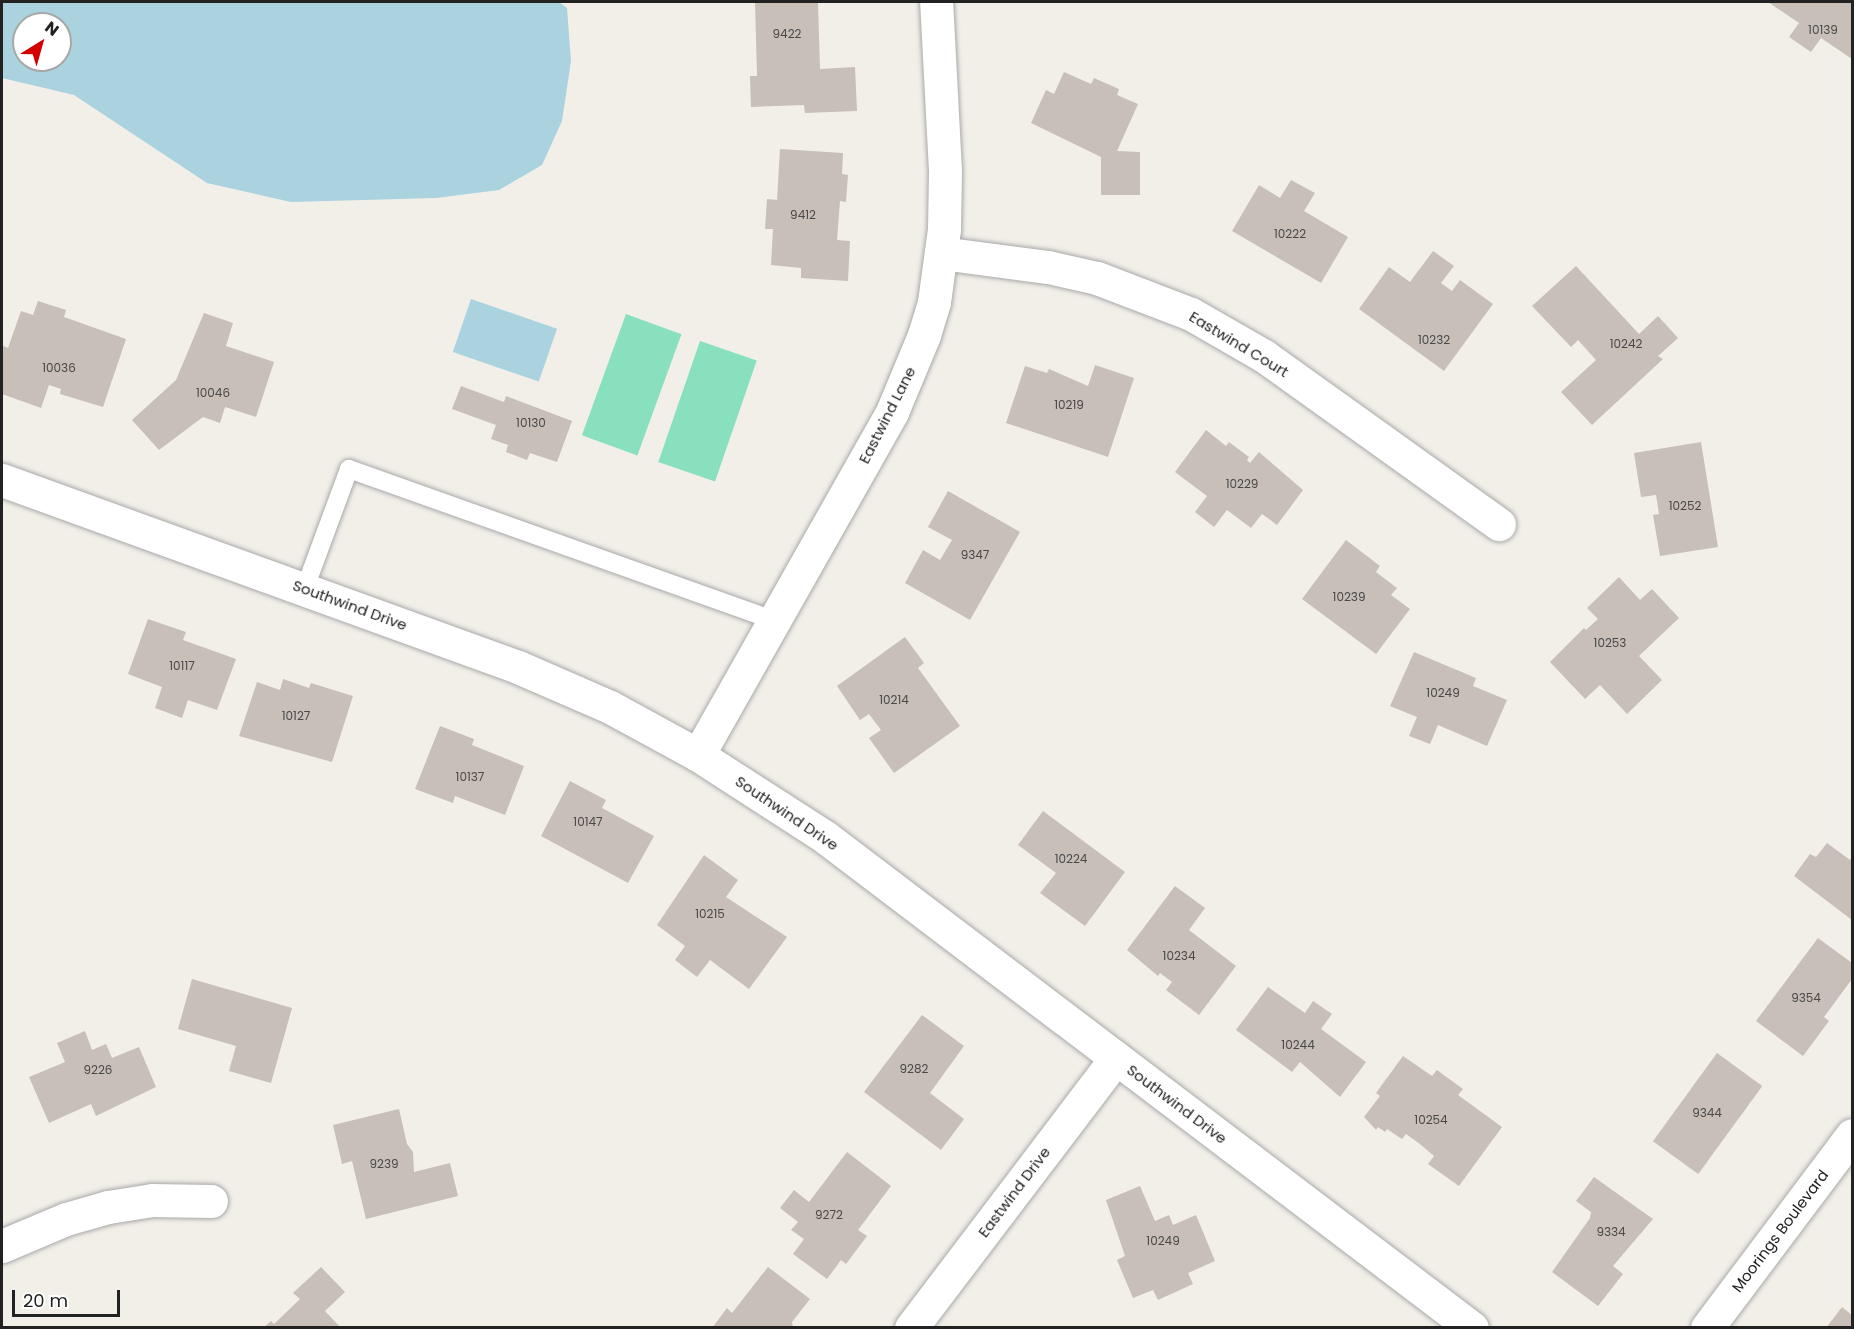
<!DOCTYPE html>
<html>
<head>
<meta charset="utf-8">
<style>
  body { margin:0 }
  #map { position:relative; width:1854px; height:1329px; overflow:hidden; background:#f2efe9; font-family:Poppins,sans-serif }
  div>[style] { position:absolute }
  .pitch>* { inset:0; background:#88e0be; transform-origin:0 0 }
  .water>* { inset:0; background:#aad3df; transform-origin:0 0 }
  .building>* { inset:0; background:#c7bfb8; transform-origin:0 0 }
  .roads { filter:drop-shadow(0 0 2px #a9a9a9) drop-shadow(0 0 2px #a9a9a9) }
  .lane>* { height:18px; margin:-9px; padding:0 9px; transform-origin:9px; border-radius:9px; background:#fff }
  .street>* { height:33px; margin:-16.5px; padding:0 16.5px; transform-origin:16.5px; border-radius:16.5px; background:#fff }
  span { translate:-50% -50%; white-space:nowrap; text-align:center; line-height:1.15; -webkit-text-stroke:4.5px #fff; paint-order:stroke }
  .number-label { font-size:12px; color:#4b4948 }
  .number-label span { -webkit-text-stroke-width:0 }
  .street-label { font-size:15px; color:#222 }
  .frame { position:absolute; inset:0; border:3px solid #222; pointer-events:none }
  .north { position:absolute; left:12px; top:12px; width:60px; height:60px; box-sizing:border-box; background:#fff; border:2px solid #a7a7a7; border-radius:50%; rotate:37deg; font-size:16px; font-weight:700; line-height:24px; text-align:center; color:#222 }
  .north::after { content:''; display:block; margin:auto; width:21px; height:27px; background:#d40000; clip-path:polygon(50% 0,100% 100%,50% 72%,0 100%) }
  .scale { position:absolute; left:12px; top:1290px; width:108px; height:27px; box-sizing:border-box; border:3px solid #222; border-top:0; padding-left:8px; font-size:18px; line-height:21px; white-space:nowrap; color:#222; -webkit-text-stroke:4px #fff; paint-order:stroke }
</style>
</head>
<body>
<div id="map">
  <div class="pitch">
    <i style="left:626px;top:314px;width:59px;height:129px;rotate:20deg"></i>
    <i style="left:700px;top:341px;width:60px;height:128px;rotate:19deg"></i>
  </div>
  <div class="water">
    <i style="clip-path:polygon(evenodd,2px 2px,559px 2px,567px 8px,571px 61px,562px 121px,542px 165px,499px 190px,436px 198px,291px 202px,207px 183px,74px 95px,2px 78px,2px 2px,24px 24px,60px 24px,60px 60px,24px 60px,24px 24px)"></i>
    <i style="left:471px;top:299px;width:91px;height:56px;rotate:19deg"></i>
  </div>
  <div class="building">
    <i style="clip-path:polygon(755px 2px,818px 2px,820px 69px,855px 67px,857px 111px,805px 113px,804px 105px,751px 107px,750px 76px,757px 76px)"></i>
    <i style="clip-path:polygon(1768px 2px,1852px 2px,1852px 59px,1821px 38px,1811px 52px,1789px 37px,1799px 23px)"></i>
    <i style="clip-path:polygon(1064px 72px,1091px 84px,1094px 78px,1119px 89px,1117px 95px,1138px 104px,1117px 151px,1140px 152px,1140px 195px,1101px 195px,1101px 157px,1031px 123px,1046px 90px,1054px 94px)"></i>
    <i style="clip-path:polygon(780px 149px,843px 153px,842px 174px,848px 175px,846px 202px,840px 201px,837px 240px,850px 241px,848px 281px,801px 278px,801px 268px,771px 265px,773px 229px,765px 229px,767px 199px,777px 200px)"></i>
    <i style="clip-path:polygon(1291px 180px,1315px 193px,1304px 211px,1348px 237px,1321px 283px,1232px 231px,1259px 185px,1280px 198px)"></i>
    <i style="clip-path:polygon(1433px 251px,1454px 266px,1441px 283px,1452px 291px,1460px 280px,1493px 304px,1444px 371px,1359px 309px,1389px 267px,1410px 282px)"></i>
    <i style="clip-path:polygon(1576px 266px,1639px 334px,1658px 316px,1678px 338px,1658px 356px,1663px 359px,1592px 425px,1561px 392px,1596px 360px,1578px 340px,1571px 347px,1532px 306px)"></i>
    <i style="clip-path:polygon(38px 301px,66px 310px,64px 317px,126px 339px,103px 407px,60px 394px,61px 389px,49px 385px,41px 408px,2px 394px,3px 346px,8px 348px,21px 311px,33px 315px)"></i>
    <i style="clip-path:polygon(204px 313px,233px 323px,226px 346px,274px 362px,256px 417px,225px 407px,220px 423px,203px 417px,159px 450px,132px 420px,176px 380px)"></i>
    <i style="clip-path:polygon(1095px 365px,1134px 378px,1108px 457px,1006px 423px,1025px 366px,1047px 373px,1049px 369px,1088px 386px)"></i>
    <i style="clip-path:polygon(461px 386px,504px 402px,506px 396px,572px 421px,557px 462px,530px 453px,527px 460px,506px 452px,508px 445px,491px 439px,496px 425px,452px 409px)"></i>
    <i style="clip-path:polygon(1206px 430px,1226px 446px,1229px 442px,1249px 457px,1247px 460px,1250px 463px,1259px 452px,1303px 490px,1277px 525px,1262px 514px,1251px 528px,1227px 510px,1214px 527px,1195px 512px,1207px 496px,1175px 472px)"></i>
    <i style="clip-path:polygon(1701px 442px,1718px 547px,1660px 556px,1653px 515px,1659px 514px,1656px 495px,1641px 497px,1634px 453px)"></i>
    <i style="clip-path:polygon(948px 491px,1020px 532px,970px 620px,905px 583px,923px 550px,940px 560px,952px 540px,928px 527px)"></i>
    <i style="clip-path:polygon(1346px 540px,1380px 566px,1376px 572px,1397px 588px,1391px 595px,1410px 609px,1376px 654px,1302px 599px)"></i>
    <i style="clip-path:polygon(1619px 577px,1640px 600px,1652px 589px,1679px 618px,1639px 656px,1662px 680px,1627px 714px,1600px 685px,1585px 699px,1550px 662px,1584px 628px,1586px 630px,1598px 619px,1587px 608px)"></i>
    <i style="clip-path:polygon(148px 619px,186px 632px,183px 640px,236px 659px,217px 710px,188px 700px,182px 718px,155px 708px,162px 687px,128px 674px)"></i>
    <i style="clip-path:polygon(905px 637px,924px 663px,918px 668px,960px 726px,894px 773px,869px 738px,881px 730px,869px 714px,860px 720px,837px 686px)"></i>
    <i style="clip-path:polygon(1414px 652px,1476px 678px,1473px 686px,1507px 700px,1487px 746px,1438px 725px,1430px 744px,1409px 736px,1417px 717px,1390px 706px)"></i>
    <i style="clip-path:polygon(283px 679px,309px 688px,311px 683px,353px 696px,332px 762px,239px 736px,257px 682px,280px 690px)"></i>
    <i style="clip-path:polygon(440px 726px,474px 739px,472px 745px,524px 766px,505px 815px,455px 796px,453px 803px,415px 789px)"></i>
    <i style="clip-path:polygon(570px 781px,606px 800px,602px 808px,654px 836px,628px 883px,541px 836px)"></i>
    <i style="clip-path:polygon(1043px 811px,1125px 872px,1085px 926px,1040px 893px,1056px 873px,1018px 845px)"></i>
    <i style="clip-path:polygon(1827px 843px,1850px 860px,1852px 856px,1852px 920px,1794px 876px,1810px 854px,1816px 857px)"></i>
    <i style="clip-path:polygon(704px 855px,738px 880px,726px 897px,787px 937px,749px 989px,710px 960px,697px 977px,675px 960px,685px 946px,657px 925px)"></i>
    <i style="clip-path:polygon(1175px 886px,1205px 908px,1189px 930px,1236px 966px,1199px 1015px,1166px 990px,1172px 982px,1160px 973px,1158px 976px,1127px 950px)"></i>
    <i style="clip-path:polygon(1818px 938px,1852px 963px,1852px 979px,1824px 1017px,1829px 1021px,1803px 1056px,1756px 1021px)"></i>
    <i style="clip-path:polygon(192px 979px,292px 1008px,271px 1083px,229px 1071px,236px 1046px,178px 1029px)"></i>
    <i style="clip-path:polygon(1268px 987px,1305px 1013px,1313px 1001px,1332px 1014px,1321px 1029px,1366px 1062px,1340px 1097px,1300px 1062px,1292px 1072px,1236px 1030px)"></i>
    <i style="clip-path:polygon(922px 1015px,964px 1046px,930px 1093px,964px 1119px,941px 1150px,864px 1092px)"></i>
    <i style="clip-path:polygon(85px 1031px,92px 1050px,106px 1044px,112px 1058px,139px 1047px,156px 1087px,96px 1116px,91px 1104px,49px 1123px,29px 1077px,65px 1062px,57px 1043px)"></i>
    <i style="left:1717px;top:1053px;width:56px;height:109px;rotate:36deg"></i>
    <i style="clip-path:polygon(1403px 1056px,1432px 1076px,1437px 1070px,1463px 1089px,1458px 1095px,1502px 1127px,1459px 1186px,1428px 1164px,1434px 1156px,1420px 1144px,1406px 1134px,1402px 1139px,1387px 1129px,1385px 1132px,1378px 1127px,1376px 1130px,1364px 1117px,1380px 1096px,1376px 1093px)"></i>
    <i style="clip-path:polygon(399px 1109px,407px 1144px,413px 1152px,414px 1172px,450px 1163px,458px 1196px,366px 1219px,352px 1161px,342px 1164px,333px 1125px)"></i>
    <i style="clip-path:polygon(847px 1152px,891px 1186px,858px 1230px,867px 1236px,846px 1264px,841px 1260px,827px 1279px,793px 1254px,804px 1239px,791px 1230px,798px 1222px,780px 1208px,794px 1190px,809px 1202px)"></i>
    <i style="clip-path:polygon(1594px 1177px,1653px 1219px,1613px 1266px,1623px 1274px,1598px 1306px,1552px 1272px,1590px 1218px,1591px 1212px,1576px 1201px)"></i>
    <i style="clip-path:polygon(1140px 1186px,1155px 1221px,1169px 1215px,1173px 1225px,1196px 1215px,1215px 1261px,1188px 1273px,1193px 1284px,1158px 1300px,1153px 1290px,1133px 1298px,1117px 1260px,1125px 1256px,1106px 1200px)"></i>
    <i style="clip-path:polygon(321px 1267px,345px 1292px,325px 1311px,341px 1328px,263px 1328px,271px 1321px,274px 1324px,300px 1299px,293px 1293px)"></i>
    <i style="clip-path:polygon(768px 1267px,810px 1299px,792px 1322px,793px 1328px,712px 1328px,727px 1308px,732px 1313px)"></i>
    <i style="clip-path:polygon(1842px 1307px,1852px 1315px,1852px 1328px,1826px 1328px)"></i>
  </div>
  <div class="roads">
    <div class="lane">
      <i style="left:305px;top:588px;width:127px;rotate:-69.7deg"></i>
      <i style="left:349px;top:469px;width:451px;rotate:19.6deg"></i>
    </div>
    <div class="street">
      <i style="left:941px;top:253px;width:108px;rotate:7.5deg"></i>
      <i style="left:1048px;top:267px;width:50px;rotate:12.7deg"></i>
      <i style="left:1097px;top:278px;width:101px;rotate:21deg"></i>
      <i style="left:1191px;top:314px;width:84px;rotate:29.9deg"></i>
      <i style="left:1264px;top:356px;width:289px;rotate:35.6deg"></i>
      <i style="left:2px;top:480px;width:549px;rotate:19.92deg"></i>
      <i style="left:518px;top:667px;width:100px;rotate:23.5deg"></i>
      <i style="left:610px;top:707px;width:100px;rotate:28.6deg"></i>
      <i style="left:698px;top:755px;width:151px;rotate:32.8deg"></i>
      <i style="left:825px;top:837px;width:812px;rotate:37.19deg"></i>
      <i style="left:698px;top:755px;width:394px;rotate:-60.5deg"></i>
      <i style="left:892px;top:412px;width:83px;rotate:-67.4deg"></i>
      <i style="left:924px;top:335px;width:34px;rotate:-73deg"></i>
      <i style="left:934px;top:302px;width:74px;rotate:-82.2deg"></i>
      <i style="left:944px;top:229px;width:58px;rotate:-89deg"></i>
      <i style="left:945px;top:171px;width:169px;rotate:-93deg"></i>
      <i style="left:2px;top:1246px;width:69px;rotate:-22.9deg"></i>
      <i style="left:66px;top:1219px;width:44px;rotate:-15.9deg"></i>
      <i style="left:108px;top:1207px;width:45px;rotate:-9deg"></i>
      <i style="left:152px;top:1200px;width:59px;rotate:1deg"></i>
      <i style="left:911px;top:1328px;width:339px;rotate:-52.8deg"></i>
      <i style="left:1707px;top:1328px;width:241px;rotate:-53.1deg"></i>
    </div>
  </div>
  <div class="number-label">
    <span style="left:1823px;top:30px">10139</span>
    <span style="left:787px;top:34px">9422</span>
    <span style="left:803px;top:215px">9412</span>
    <span style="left:1290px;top:234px">10222</span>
    <span style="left:1434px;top:340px">10232</span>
    <span style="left:1626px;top:344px">10242</span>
    <span style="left:59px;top:368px">10036</span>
    <span style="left:213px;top:393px">10046</span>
    <span style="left:1069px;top:405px">10219</span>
    <span style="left:531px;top:423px">10130</span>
    <span style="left:1242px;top:484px">10229</span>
    <span style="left:1685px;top:506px">10252</span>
    <span style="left:975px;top:555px">9347</span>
    <span style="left:1349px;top:597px">10239</span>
    <span style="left:1610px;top:643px">10253</span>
    <span style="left:182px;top:666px">10117</span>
    <span style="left:1443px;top:693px">10249</span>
    <span style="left:894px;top:700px">10214</span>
    <span style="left:296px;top:716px">10127</span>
    <span style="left:470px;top:777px">10137</span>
    <span style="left:588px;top:822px">10147</span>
    <span style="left:1071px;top:859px">10224</span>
    <span style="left:710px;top:914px">10215</span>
    <span style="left:1179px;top:956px">10234</span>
    <span style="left:1806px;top:998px">9354</span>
    <span style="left:1298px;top:1045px">10244</span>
    <span style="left:914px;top:1069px">9282</span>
    <span style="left:98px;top:1070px">9226</span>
    <span style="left:1707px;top:1113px">9344</span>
    <span style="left:1431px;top:1120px">10254</span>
    <span style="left:384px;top:1164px">9239</span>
    <span style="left:829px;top:1215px">9272</span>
    <span style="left:1611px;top:1232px">9334</span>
    <span style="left:1163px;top:1241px">10249</span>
  </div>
  <div class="street-label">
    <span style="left:1239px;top:344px;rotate:31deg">Eastwind Court</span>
    <span style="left:887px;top:415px;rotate:-63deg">Eastwind Lane</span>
    <span style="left:350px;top:605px;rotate:20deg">Southwind Drive</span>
    <span style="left:787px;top:813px;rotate:34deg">Southwind Drive</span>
    <span style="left:1177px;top:1104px;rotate:37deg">Southwind Drive</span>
    <span style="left:1014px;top:1192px;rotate:-53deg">Eastwind Drive</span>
    <span style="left:1780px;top:1231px;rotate:-53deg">Moorings Boulevard</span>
  </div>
  <div class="frame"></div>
  <div class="north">N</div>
  <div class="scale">20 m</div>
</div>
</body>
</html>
